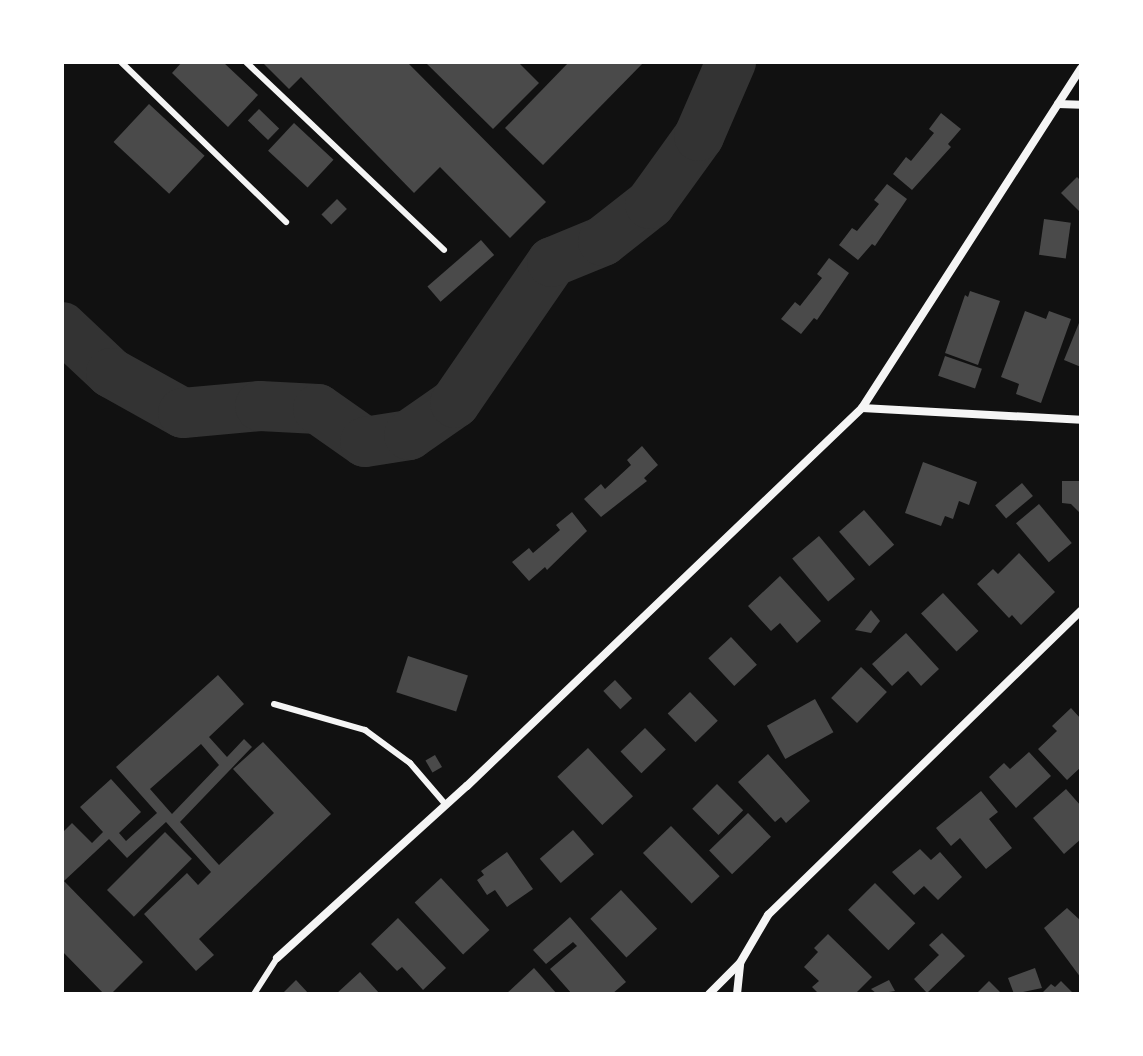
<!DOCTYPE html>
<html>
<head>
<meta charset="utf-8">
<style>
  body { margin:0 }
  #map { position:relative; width:1143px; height:1056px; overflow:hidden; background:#111; font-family:"Asap Condensed",sans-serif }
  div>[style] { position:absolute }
  .river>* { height:50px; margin:-25px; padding:0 25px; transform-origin:25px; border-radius:25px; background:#333 }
  .building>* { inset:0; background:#4a4a4a; transform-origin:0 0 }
  .service>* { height:6px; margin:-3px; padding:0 3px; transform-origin:3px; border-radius:3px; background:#f5f5f5 }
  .minor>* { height:8px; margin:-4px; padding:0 4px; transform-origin:4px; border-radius:4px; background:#f5f5f5 }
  span { translate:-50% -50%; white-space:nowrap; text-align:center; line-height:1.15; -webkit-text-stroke:7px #fff; paint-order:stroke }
  .frame { position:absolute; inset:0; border:64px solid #fff; pointer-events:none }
</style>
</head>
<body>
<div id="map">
  <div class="river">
    <i style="left:62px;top:327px;width:67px;rotate:43.2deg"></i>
    <i style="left:111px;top:373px;width:82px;rotate:29.1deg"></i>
    <i style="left:183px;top:413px;width:77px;rotate:-5.2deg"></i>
    <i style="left:260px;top:406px;width:58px;rotate:3deg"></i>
    <i style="left:318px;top:409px;width:57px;rotate:35.1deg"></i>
    <i style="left:365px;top:442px;width:45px;rotate:-9deg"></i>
    <i style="left:409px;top:435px;width:56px;rotate:-34.8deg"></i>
    <i style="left:455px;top:403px;width:171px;rotate:-55.5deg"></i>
    <i style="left:552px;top:262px;width:55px;rotate:-22.4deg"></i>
    <i style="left:603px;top:241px;width:60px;rotate:-38.2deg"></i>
    <i style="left:650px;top:204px;width:84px;rotate:-54.2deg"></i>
    <i style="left:699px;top:136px;width:81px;rotate:-66.6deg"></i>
  </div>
  <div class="building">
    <i style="clip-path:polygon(182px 62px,223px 62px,258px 95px,228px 127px,172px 73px)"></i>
    <i style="clip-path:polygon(262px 62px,407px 62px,546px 202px,510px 238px,440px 167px,414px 193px,301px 77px,289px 89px)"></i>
    <i style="clip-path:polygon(425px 62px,518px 62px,539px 83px,493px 129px)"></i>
    <i style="clip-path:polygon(569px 62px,644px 62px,543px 165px,505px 128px)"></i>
    <i style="left:149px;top:104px;width:76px;height:52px;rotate:43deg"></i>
    <i style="left:259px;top:109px;width:28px;height:16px;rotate:44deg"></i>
    <i style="clip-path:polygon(941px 113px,961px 129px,948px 144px,951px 147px,912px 190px,893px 174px,906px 157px,911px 161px,934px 133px,929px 129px)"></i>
    <i style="left:294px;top:123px;width:54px;height:38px;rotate:43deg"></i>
    <i style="clip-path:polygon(1077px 177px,1081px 181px,1081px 213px,1061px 193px)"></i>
    <i style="clip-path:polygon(887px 184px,907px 199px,875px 246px,872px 244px,858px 260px,839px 245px,852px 228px,857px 231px,879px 204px,874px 200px)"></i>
    <i style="left:337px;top:199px;width:14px;height:22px;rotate:45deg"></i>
    <i style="left:1044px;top:219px;width:27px;height:36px;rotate:8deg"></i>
    <i style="left:481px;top:240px;width:20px;height:71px;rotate:49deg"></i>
    <i style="clip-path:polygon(829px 258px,849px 273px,817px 320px,814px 318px,801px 334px,781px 319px,795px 302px,800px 306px,822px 278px,817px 274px)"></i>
    <i style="clip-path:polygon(970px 291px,1000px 301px,978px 365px,945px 353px,965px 295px,968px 297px)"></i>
    <i style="clip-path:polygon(1025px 311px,1046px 319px,1049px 311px,1071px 319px,1041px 403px,1016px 394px,1019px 384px,1001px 377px)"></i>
    <i style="clip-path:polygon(1081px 318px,1081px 367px,1064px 360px)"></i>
    <i style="left:945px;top:356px;width:39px;height:21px;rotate:19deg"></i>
    <i style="clip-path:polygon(642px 446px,658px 465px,644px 478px,647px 481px,601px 517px,584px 499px,601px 484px,605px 489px,631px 465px,627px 460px)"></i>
    <i style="clip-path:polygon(923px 462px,977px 482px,969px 505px,959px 501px,953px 519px,945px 516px,941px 526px,905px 513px)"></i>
    <i style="clip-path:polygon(1062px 481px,1081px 481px,1081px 514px,1071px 504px,1062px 503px)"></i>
    <i style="left:1022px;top:483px;width:17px;height:35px;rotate:50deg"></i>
    <i style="left:1039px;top:504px;width:51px;height:30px;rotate:50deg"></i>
    <i style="left:864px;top:510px;width:46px;height:33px;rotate:49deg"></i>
    <i style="clip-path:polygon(572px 512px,587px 531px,547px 570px,545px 567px,529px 581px,512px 562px,529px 548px,533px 553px,560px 530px,556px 525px)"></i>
    <i style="left:819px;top:536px;width:56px;height:35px;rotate:50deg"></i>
    <i style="clip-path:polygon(1019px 553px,1055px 592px,1021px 625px,1012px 615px,1009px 618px,977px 584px,993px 569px,998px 574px)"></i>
    <i style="clip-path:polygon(780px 576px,821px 621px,797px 643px,780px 623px,771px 631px,748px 606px)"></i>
    <i style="left:943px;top:593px;width:52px;height:30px;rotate:47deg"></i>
    <i style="clip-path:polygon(871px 610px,880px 621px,871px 633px,855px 630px)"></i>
    <i style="clip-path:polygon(906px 633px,939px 669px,921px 686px,908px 671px,892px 686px,872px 664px)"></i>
    <i style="left:731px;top:637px;width:38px;height:31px;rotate:47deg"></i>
    <i style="left:408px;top:656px;width:63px;height:38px;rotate:18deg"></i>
    <i style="left:861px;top:667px;width:36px;height:43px;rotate:44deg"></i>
    <i style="clip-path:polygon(evenodd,218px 675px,244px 704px,209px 737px,227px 757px,244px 739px,252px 747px,180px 822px,219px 865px,274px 813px,233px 769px,263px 742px,331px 814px,199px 939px,214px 955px,196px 971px,144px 914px,187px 873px,198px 885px,211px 872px,166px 822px,127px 858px,109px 839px,64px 881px,143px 962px,111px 994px,104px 994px,62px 951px,62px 833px,72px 823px,92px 843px,103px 832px,80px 807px,111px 779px,141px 812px,119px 833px,126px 841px,157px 813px,116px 767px,218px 675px,201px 744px,219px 765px,172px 814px,150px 789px,201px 744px)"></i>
    <i style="left:615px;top:680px;width:25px;height:16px;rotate:47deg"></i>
    <i style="left:690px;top:692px;width:40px;height:31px;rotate:46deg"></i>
    <i style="left:815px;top:699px;width:38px;height:55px;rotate:61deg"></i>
    <i style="clip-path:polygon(1071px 708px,1081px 719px,1081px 767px,1067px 780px,1038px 749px,1057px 731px,1052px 726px)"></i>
    <i style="left:645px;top:728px;width:30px;height:34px;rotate:46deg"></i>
    <i style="left:588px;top:748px;width:66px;height:42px;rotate:47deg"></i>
    <i style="clip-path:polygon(1029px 752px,1051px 776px,1016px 808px,989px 777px,1004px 763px,1010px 769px)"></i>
    <i style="clip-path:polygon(768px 754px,810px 801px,786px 823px,781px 817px,775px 822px,738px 782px)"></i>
    <i style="left:435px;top:755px;width:14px;height:11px;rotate:60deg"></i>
    <i style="left:717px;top:784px;width:37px;height:35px;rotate:45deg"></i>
    <i style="clip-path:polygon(1066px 789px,1081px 806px,1081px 839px,1064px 854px,1033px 818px)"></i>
    <i style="clip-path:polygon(981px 791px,998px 812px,989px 819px,1012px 848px,986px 869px,960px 838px,951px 846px,936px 828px)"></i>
    <i style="left:748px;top:813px;width:33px;height:54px;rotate:46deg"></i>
    <i style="left:671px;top:826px;width:70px;height:39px;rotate:46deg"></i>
    <i style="left:573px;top:830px;width:32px;height:44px;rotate:49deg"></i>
    <i style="left:165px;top:832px;width:38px;height:82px;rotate:45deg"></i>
    <i style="clip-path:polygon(920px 849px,931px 860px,940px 852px,962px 877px,938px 900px,924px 886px,914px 895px,892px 872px)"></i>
    <i style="clip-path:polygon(507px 852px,533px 889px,507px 907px,495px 890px,487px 895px,477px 880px,484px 875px,481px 871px)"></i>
    <i style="left:441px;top:878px;width:71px;height:36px;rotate:47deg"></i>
    <i style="left:875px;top:883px;width:57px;height:38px;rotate:45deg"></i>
    <i style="left:621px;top:890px;width:53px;height:42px;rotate:47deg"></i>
    <i style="clip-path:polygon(1067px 908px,1081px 921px,1081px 978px,1044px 928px)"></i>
    <i style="clip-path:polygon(570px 917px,626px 982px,612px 994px,572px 994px,550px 969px,577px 946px,573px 942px,546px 964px,533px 950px)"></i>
    <i style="clip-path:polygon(398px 918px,446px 968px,423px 990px,402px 967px,397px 971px,371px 944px)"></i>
    <i style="clip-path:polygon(942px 933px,965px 956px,927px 993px,914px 979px,939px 955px,929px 945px)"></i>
    <i style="clip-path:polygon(828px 934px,872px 977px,855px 994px,819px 994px,812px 987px,819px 981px,804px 967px,818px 952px,814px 948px)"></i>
    <i style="clip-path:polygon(534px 968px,557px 994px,506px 994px)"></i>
    <i style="clip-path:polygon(1035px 968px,1042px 988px,1014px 994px,1008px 978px)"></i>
    <i style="clip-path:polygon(360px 972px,380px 994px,336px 994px)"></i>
    <i style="clip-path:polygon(296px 980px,309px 994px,282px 994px)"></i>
    <i style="clip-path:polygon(889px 980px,895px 991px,877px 994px,871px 989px)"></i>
    <i style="clip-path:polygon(989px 981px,1002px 994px,976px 994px)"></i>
    <i style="clip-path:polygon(1061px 981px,1074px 994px,1041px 994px,1051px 984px,1055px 987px)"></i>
  </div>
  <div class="service">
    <i style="left:121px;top:62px;width:230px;rotate:44.1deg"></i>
    <i style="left:246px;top:62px;width:273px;rotate:43.5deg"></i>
    <i style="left:274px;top:704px;width:95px;rotate:15.9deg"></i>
    <i style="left:365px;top:730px;width:56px;rotate:36.3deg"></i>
    <i style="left:410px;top:763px;width:55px;rotate:49.4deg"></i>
    <i style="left:254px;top:994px;width:43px;rotate:-57.4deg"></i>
  </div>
  <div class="minor">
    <i style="left:1058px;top:104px;width:23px;rotate:2deg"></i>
    <i style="left:862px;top:408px;width:219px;rotate:3.1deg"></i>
    <i style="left:277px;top:958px;width:256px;rotate:-42.2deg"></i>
    <i style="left:467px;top:786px;width:547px;rotate:-43.74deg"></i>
    <i style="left:862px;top:408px;width:404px;rotate:-57.2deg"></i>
    <i style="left:709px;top:994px;width:44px;rotate:-45deg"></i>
    <i style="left:740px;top:963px;width:56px;rotate:-59.7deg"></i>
    <i style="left:768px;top:915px;width:436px;rotate:-44.2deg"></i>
    <i style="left:737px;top:994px;width:30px;rotate:-84deg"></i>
  </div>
  <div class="frame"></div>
</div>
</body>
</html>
